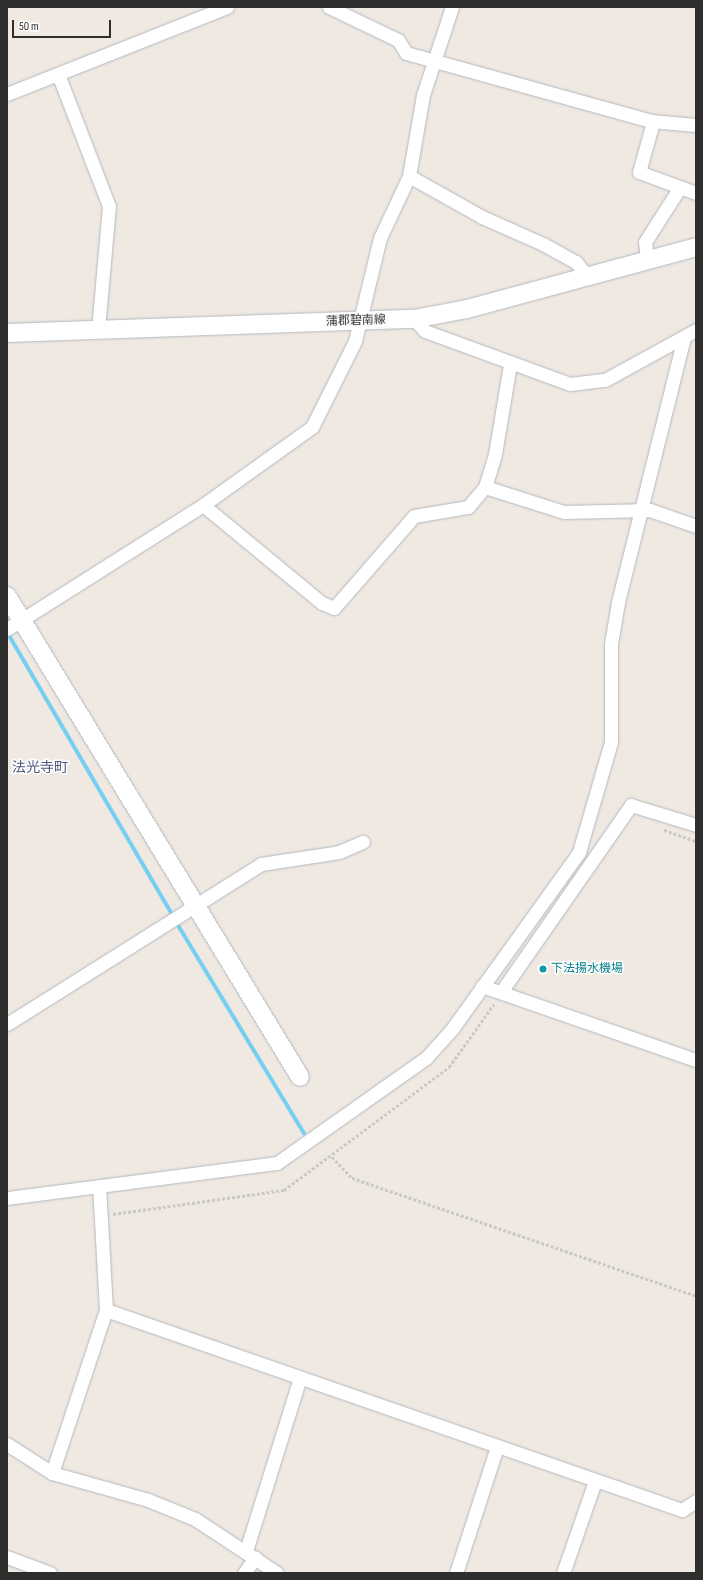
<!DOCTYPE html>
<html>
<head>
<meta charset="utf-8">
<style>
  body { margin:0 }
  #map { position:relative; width:703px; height:1580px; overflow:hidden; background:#efe9e1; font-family:"Sofia Sans Condensed","Noto Sans JP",sans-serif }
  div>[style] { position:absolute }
  .stream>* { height:4px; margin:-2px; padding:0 2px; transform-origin:2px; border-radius:2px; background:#75cff0 }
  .path>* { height:2.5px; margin-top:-1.25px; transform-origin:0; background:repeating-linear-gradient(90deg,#c9c9c9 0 3px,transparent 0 5px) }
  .roads { filter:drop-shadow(0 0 1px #b4b7c1) drop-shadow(0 0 1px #b4b7c1) }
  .street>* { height:13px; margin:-6.5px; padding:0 6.5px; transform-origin:6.5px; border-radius:6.5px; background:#fff }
  .secondary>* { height:18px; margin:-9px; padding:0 9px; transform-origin:9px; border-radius:9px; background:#fff }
  .dots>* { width:11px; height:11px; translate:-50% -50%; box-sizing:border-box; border:2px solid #fff; border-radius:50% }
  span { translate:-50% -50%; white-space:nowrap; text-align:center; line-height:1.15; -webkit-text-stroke:3px #fff; paint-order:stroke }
  .street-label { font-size:12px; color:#2e2e2e }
  .culture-label { font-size:12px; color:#0d838f }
  .left { translate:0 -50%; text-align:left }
  .quarter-label { font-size:14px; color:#4d5680 }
  .frame { position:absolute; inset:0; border:8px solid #2e2e2e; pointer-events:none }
  .scale { position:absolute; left:12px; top:20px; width:99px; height:18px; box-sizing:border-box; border:2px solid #2e2e2e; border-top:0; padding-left:5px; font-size:12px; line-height:14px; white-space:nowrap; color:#2e2e2e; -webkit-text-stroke:3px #fff; paint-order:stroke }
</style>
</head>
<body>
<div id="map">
  <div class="stream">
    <i style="left:7px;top:632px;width:329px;rotate:59.7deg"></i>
    <i style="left:176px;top:922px;width:247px;rotate:58.8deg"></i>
  </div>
  <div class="path">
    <i style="left:664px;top:830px;width:34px;rotate:19deg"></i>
    <i style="left:332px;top:1157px;width:29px;rotate:46deg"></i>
    <i style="left:352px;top:1178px;width:364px;rotate:18.9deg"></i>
    <i style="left:113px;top:1214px;width:173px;rotate:-8deg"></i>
    <i style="left:284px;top:1190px;width:206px;rotate:-36.7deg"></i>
    <i style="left:449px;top:1067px;width:77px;rotate:-54.5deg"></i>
  </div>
  <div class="roads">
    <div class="street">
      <i style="left:329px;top:7px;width:76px;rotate:25.6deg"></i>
      <i style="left:398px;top:40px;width:15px;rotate:58deg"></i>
      <i style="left:406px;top:53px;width:254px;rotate:15.5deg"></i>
      <i style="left:651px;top:121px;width:45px;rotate:5.1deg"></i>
      <i style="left:58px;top:74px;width:142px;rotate:68.9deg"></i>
      <i style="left:109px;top:206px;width:124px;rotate:95.1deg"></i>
      <i style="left:7px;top:94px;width:237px;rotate:-21.6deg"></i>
      <i style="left:653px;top:122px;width:52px;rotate:105.6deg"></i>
      <i style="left:639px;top:172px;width:61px;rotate:20.2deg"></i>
      <i style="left:409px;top:176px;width:84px;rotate:29.3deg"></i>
      <i style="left:482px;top:217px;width:67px;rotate:23.9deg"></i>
      <i style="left:543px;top:244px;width:38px;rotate:29deg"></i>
      <i style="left:576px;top:262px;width:18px;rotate:52deg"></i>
      <i style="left:647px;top:260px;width:18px;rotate:-96deg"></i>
      <i style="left:645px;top:242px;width:65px;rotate:-57.5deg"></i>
      <i style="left:414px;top:319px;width:16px;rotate:47deg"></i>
      <i style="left:425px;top:331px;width:154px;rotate:20.1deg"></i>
      <i style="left:570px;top:384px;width:35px;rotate:-7deg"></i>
      <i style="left:605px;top:380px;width:104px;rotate:-28.8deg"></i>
      <i style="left:485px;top:487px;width:83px;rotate:17.6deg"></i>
      <i style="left:564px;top:512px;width:86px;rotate:-1.3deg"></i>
      <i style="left:650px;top:510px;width:49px;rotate:19.2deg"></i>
      <i style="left:203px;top:505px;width:154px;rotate:39.5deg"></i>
      <i style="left:322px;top:603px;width:13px;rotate:23deg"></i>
      <i style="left:334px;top:608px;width:122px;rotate:-49deg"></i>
      <i style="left:414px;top:516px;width:55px;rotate:-9.5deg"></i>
      <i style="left:468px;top:507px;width:26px;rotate:-50deg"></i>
      <i style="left:485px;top:487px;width:34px;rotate:-73deg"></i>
      <i style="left:495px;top:454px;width:91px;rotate:-80.5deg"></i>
      <i style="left:7px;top:629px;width:232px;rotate:-32.3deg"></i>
      <i style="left:203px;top:505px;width:134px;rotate:-35.6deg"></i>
      <i style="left:312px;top:427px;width:96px;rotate:-63.4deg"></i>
      <i style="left:355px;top:341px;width:106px;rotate:-76.4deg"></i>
      <i style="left:380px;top:238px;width:68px;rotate:-64.9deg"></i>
      <i style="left:409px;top:176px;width:82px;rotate:-80.2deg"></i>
      <i style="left:423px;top:95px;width:93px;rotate:-71.8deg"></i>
      <i style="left:482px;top:986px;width:226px;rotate:19.1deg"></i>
      <i style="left:501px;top:992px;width:228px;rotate:-55.2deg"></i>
      <i style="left:631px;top:805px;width:68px;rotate:17.1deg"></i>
      <i style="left:7px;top:1024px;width:300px;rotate:-32.2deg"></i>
      <i style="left:261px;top:864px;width:79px;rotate:-8.7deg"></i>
      <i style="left:339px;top:852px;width:26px;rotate:-23deg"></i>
      <i style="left:7px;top:1198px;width:272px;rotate:-7.4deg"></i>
      <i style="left:277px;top:1163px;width:182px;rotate:-35.2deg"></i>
      <i style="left:426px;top:1058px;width:39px;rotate:-48deg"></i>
      <i style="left:452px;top:1029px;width:218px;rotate:-54.3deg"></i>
      <i style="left:579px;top:852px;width:115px;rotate:-73.8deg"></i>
      <i style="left:611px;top:742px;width:98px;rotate:-90deg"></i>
      <i style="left:611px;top:644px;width:43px;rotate:-80.5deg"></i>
      <i style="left:618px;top:602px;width:273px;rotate:-76deg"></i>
      <i style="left:106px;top:1310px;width:610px;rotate:19.15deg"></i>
      <i style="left:682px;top:1510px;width:17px;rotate:-33deg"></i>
      <i style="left:7px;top:1444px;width:54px;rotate:32.8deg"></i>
      <i style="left:52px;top:1473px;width:100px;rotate:15.7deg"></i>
      <i style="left:148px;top:1500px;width:51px;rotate:22deg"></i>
      <i style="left:195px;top:1519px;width:98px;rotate:33.4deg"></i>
      <i style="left:52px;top:1473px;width:172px;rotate:-71.7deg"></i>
      <i style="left:106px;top:1310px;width:124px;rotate:-93.2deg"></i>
      <i style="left:246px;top:1551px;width:181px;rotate:-72.7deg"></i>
      <i style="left:7px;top:1557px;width:46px;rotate:20.4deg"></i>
      <i style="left:244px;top:1573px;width:19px;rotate:-54deg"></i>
      <i style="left:456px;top:1573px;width:133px;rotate:-72deg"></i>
      <i style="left:563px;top:1573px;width:97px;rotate:-70.8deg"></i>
    </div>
    <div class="secondary">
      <i style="left:7px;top:333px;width:407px;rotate:-2deg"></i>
      <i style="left:414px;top:319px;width:54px;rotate:-10.7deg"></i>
      <i style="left:467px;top:309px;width:237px;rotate:-15.1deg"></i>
      <i style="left:7px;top:596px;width:563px;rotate:58.65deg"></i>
    </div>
  </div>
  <div class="dots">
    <i style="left:543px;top:969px;background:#0f9aa8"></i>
  </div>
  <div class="street-label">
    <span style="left:356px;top:321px;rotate:-2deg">蒲郡碧南線</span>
  </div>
  <div class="culture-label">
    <span class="left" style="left:551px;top:969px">下法揚水機場</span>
  </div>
  <div class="quarter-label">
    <span style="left:40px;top:768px">法光寺町</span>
  </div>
  <div class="frame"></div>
  <div class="scale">50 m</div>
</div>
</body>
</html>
